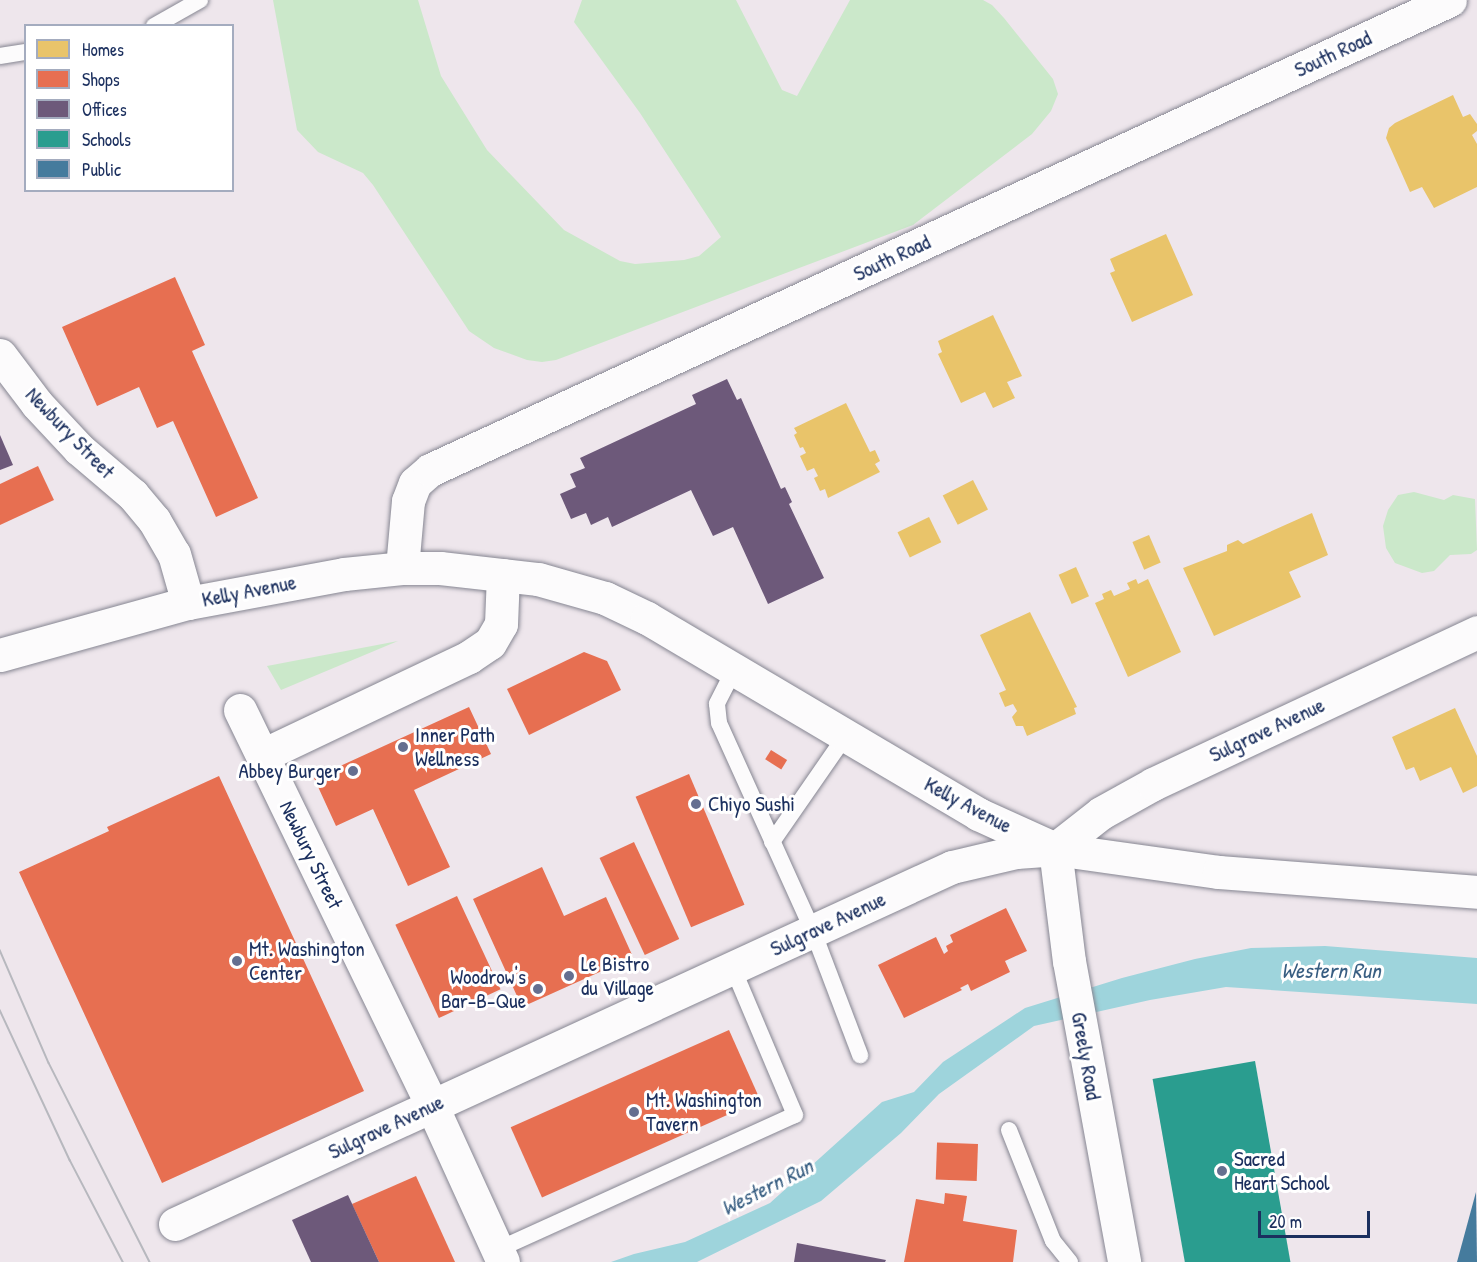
<!DOCTYPE html>
<html>
<head>
<meta charset="utf-8">
<style>
  body { margin:0 }
  #map { position:relative; width:1477px; height:1262px; overflow:hidden; background:#eee6ec; font-family:"Patrick Hand",sans-serif }
  div>[style] { position:absolute }
  .green>* { inset:0; background:#cbe8ca }
  .water>* { inset:0; background:#9ed4dc }
  .homes>* { inset:0; background:#e9c46a; transform-origin:0 0 }
  .shops>* { inset:0; background:#e76f51; transform-origin:0 0 }
  .offices>* { inset:0; background:#6d597a }
  .schools>* { inset:0; background:#2a9d8f; transform-origin:0 0 }
  .public>* { inset:0; background:#457b9d }
  .roads { filter:drop-shadow(0 0 2px #868692) drop-shadow(0 0 2px #868692) }
  .lane>* { height:16px; margin:-8px; padding:0 8px; transform-origin:8px; border-radius:8px; background:#fcfbfc }
  .street>* { height:33px; margin:-16.5px; padding:0 16.5px; transform-origin:16.5px; border-radius:16.5px; background:#fcfbfc }
  .secondary>* { height:33px; margin:-16.5px; padding:0 16.5px; transform-origin:16.5px; border-radius:16.5px; background:#fcfbfc }
  .tram>* { height:1.5px; margin:-0.75px; padding:0 0.75px; transform-origin:0.75px; border-radius:0.75px; background:#b7b8be }
  .dots>* { width:16px; height:16px; translate:-50% -50%; box-sizing:border-box; border:3px solid #fff; border-radius:50% }
  span { translate:-50% -50%; white-space:nowrap; text-align:center; line-height:1.15; -webkit-text-stroke:6px #fff; paint-order:stroke }
  .street-label { font-size:21px; color:#1b2f5e }
  .poi-label { font-size:21px; color:#1b2f5e }
  .left { translate:0 -50%; text-align:left }
  .right { translate:-100% -50%; text-align:right }
  .water-label { font-size:22px; color:#385e82; font-style:italic }
  .legend { position:absolute; left:24px; top:24px; width:210px; height:168px; box-sizing:border-box; background:#fff; border:2px solid #a4acbf; margin:0; padding:8px 10px; list-style:none; font-size:18px; color:#1b2f5e }
  .legend li { display:flex; align-items:center; gap:12px; height:30px }
  .legend b { width:30px; border:2px solid #a4acbf }
  .scale { position:absolute; left:1258px; top:1211px; width:112px; height:27px; box-sizing:border-box; border:3px solid #1b2f5e; border-top:0; padding-left:8px; font-size:18px; line-height:21px; white-space:nowrap; color:#1b2f5e; -webkit-text-stroke:4px #fff; paint-order:stroke }
</style>
</head>
<body>
<div id="map">
  <div class="green">
    <i style="clip-path:polygon(273px 0,418px 0,441px 76px,487px 150px,564px 230px,620px 261px,635px 264px,684px 260px,699px 256px,721px 237px,640px 113px,574px 22px,582px 0,736px 0,782px 90px,797px 96px,850px 0,983px 0,992px 5px,1004px 18px,1053px 79px,1058px 94px,1051px 111px,1032px 134px,913px 225px,556px 360px,542px 362px,527px 360px,494px 348px,469px 331px,373px 185px,363px 173px,318px 152px,297px 130px)"></i>
    <i style="clip-path:polygon(1414px 492px,1444px 500px,1453px 495px,1475px 499px,1477px 550px,1471px 554px,1450px 555px,1434px 571px,1422px 573px,1395px 563px,1386px 548px,1383px 526px,1388px 510px,1398px 495px)"></i>
    <i style="clip-path:polygon(398px 641px,281px 690px,267px 666px)"></i>
  </div>
  <div class="water">
    <i style="clip-path:polygon(1325px 946px,1477px 958px,1477px 1004px,1226px 987px,1150px 1000px,1034px 1026px,939px 1094px,901px 1133px,821px 1201px,697px 1262px,611px 1262px,634px 1254px,685px 1242px,770px 1203px,882px 1102px,914px 1092px,943px 1062px,1025px 1008px,1122px 978px,1195px 959px,1251px 948px)"></i>
  </div>
  <div class="homes">
    <i style="clip-path:polygon(1453px 95px,1463px 117px,1470px 114px,1477px 124px,1477px 131px,1472px 135px,1477px 144px,1477px 187px,1434px 208px,1422px 187px,1410px 192px,1386px 138px,1389px 128px,1395px 123px)"></i>
    <i style="clip-path:polygon(1166px 234px,1193px 295px,1132px 322px,1110px 273px,1115px 271px,1110px 259px)"></i>
    <i style="clip-path:polygon(993px 315px,1022px 376px,1007px 382px,1015px 398px,993px 408px,985px 392px,961px 403px,938px 354px,942px 352px,938px 341px)"></i>
    <i style="clip-path:polygon(846px 403px,870px 452px,875px 450px,880px 461px,875px 464px,880px 472px,828px 498px,825px 489px,820px 491px,814px 478px,818px 476px,814px 468px,807px 471px,800px 456px,806px 453px,803px 447px,800px 448px,794px 435px,797px 433px,794px 428px)"></i>
    <i style="left:973px;top:480px;width:33px;height:34px;rotate:63deg"></i>
    <i style="clip-path:polygon(1312px 513px,1328px 555px,1289px 572px,1301px 597px,1214px 636px,1183px 568px,1227px 551px,1227px 545px,1238px 540px,1243px 544px)"></i>
    <i style="left:929px;top:517px;width:28px;height:35px;rotate:64deg"></i>
    <i style="left:1149px;top:535px;width:30px;height:18px;rotate:67deg"></i>
    <i style="left:1076px;top:567px;width:32px;height:19px;rotate:66deg"></i>
    <i style="clip-path:polygon(1136px 579px,1138px 584px,1148px 579px,1181px 652px,1128px 677px,1095px 603px,1104px 599px,1102px 594px,1111px 590px,1114px 596px,1130px 589px,1127px 583px)"></i>
    <i style="clip-path:polygon(1030px 612px,1077px 707px,1074px 708px,1076px 714px,1027px 736px,1023px 726px,1016px 726px,1012px 717px,1017px 711px,1013px 704px,1005px 707px,999px 693px,1006px 690px,980px 635px)"></i>
    <i style="clip-path:polygon(1455px 708px,1477px 756px,1477px 786px,1463px 793px,1451px 767px,1420px 781px,1414px 767px,1406px 770px,1392px 737px)"></i>
  </div>
  <div class="shops">
    <i style="clip-path:polygon(175px 277px,205px 345px,192px 351px,258px 498px,216px 517px,173px 421px,157px 428px,139px 387px,97px 406px,62px 327px)"></i>
    <i style="clip-path:polygon(38px 466px,54px 500px,0 525px,0 484px)"></i>
    <i style="clip-path:polygon(584px 652px,607px 661px,621px 690px,529px 735px,507px 689px)"></i>
    <i style="clip-path:polygon(469px 707px,491px 754px,414px 790px,450px 867px,408px 886px,373px 809px,336px 826px,314px 778px)"></i>
    <i style="left:771px;top:750px;width:19px;height:11px;rotate:32deg"></i>
    <i style="left:689px;top:774px;width:142px;height:58px;rotate:67deg"></i>
    <i style="clip-path:polygon(219px 776px,364px 1091px,162px 1183px,19px 872px,109px 831px,107px 827px)"></i>
    <i style="left:634px;top:842px;width:107px;height:38px;rotate:65deg"></i>
    <i style="clip-path:polygon(542px 867px,564px 916px,606px 897px,633px 957px,522px 1007px,473px 899px)"></i>
    <i style="left:457px;top:896px;width:103px;height:68px;rotate:65deg"></i>
    <i style="clip-path:polygon(1006px 908px,1027px 951px,1005px 961px,1010px 972px,971px 991px,968px 984px,960px 988px,962px 990px,904px 1018px,878px 965px,936px 937px,944px 954px,948px 951px,946px 946px,953px 942px,950px 935px)"></i>
    <i style="left:729px;top:1030px;width:77px;height:239px;rotate:66deg"></i>
    <i style="left:978px;top:1144px;width:37px;height:41px;rotate:92deg"></i>
    <i style="clip-path:polygon(416px 1176px,455px 1262px,379px 1262px,352px 1204px)"></i>
    <i style="clip-path:polygon(945px 1193px,967px 1196px,963px 1221px,1017px 1230px,1013px 1262px,904px 1262px,916px 1199px,944px 1204px)"></i>
  </div>
  <div class="offices">
    <i style="clip-path:polygon(727px 379px,737px 400px,741px 398px,781px 489px,785px 487px,792px 502px,789px 504px,824px 578px,768px 604px,733px 527px,713px 536px,691px 490px,612px 527px,608px 517px,591px 525px,586px 513px,571px 519px,560px 494px,576px 487px,570px 474px,585px 468px,580px 458px,696px 404px,692px 395px)"></i>
    <i style="clip-path:polygon(0 435px,13px 465px,0 470px)"></i>
    <i style="clip-path:polygon(348px 1195px,379px 1262px,311px 1262px,292px 1220px)"></i>
    <i style="clip-path:polygon(797px 1243px,886px 1260px,885px 1262px,794px 1262px)"></i>
  </div>
  <div class="schools">
    <i style="left:1255px;top:1061px;width:204px;height:104px;rotate:80deg"></i>
  </div>
  <div class="public">
    <i style="clip-path:polygon(1476px 1192px,1477px 1262px,1457px 1262px)"></i>
  </div>
  <div class="roads">
    <div class="lane">
      <i style="left:154px;top:26px;width:53px;rotate:-29.5deg"></i>
      <i style="left:0;top:56px;width:26px;rotate:-9deg"></i>
      <i style="left:734px;top:670px;width:38px;rotate:117deg"></i>
      <i style="left:717px;top:704px;width:19px;rotate:84deg"></i>
      <i style="left:719px;top:723px;width:228px;rotate:65.7deg"></i>
      <i style="left:813px;top:931px;width:133px;rotate:69.2deg"></i>
      <i style="left:772px;top:842px;width:130px;rotate:-55.3deg"></i>
      <i style="left:1009px;top:1130px;width:119px;rotate:68.4deg"></i>
      <i style="left:1053px;top:1241px;width:27px;rotate:51deg"></i>
      <i style="left:497px;top:1250px;width:327px;rotate:-24.4deg"></i>
      <i style="left:795px;top:1115px;width:160px;rotate:-112.9deg"></i>
    </div>
    <div class="street">
      <i style="left:0;top:355px;width:61px;rotate:52.9deg"></i>
      <i style="left:37px;top:404px;width:62px;rotate:47deg"></i>
      <i style="left:79px;top:449px;width:71px;rotate:40.4deg"></i>
      <i style="left:133px;top:495px;width:33px;rotate:50deg"></i>
      <i style="left:154px;top:520px;width:39px;rotate:60deg"></i>
      <i style="left:174px;top:554px;width:51px;rotate:74.1deg"></i>
      <i style="left:402px;top:568px;width:67px;rotate:-84.9deg"></i>
      <i style="left:408px;top:501px;width:19px;rotate:-69deg"></i>
      <i style="left:415px;top:483px;width:20px;rotate:-41deg"></i>
      <i style="left:430px;top:470px;width:1123px;rotate:-24.74deg"></i>
      <i style="left:240px;top:710px;width:440px;rotate:64.1deg"></i>
      <i style="left:432px;top:1106px;width:171px;rotate:65.5deg"></i>
      <i style="left:263px;top:755px;width:228px;rotate:-25.4deg"></i>
      <i style="left:469px;top:657px;width:25px;rotate:-34deg"></i>
      <i style="left:490px;top:643px;width:22px;rotate:-60deg"></i>
      <i style="left:501px;top:624px;width:49px;rotate:-87.7deg"></i>
      <i style="left:175px;top:1224px;width:855px;rotate:-24.68deg"></i>
      <i style="left:952px;top:867px;width:66px;rotate:-13.2deg"></i>
      <i style="left:1016px;top:852px;width:39px;rotate:-4deg"></i>
      <i style="left:1055px;top:849px;width:58px;rotate:-38deg"></i>
      <i style="left:1101px;top:813px;width:60px;rotate:-29.1deg"></i>
      <i style="left:1153px;top:784px;width:358px;rotate:-25.1deg"></i>
    </div>
    <div class="secondary">
      <i style="left:0;top:655px;width:195px;rotate:-15.5deg"></i>
      <i style="left:188px;top:603px;width:159px;rotate:-10.5deg"></i>
      <i style="left:344px;top:574px;width:58px;rotate:-5.9deg"></i>
      <i style="left:402px;top:568px;width:38px"></i>
      <i style="left:440px;top:568px;width:99px;rotate:6.4deg"></i>
      <i style="left:538px;top:579px;width:70px;rotate:15.8deg"></i>
      <i style="left:605px;top:598px;width:47px;rotate:25.5deg"></i>
      <i style="left:647px;top:618px;width:385px;rotate:30.6deg"></i>
      <i style="left:978px;top:814px;width:85px;rotate:24.4deg"></i>
      <i style="left:1055px;top:849px;width:166px;rotate:8deg"></i>
      <i style="left:1219px;top:872px;width:259px;rotate:4.4deg"></i>
      <i style="left:1055px;top:849px;width:113px;rotate:82.9deg"></i>
      <i style="left:1069px;top:961px;width:306px;rotate:79.6deg"></i>
    </div>
  </div>
  <div class="tram">
    <i style="left:0;top:950px;width:123px;rotate:66.6deg"></i>
    <i style="left:49px;top:1063px;width:223px;rotate:63.1deg"></i>
    <i style="left:0;top:1010px;width:166px;rotate:65deg"></i>
    <i style="left:70px;top:1160px;width:115px;rotate:62.5deg"></i>
  </div>
  <div class="dots">
    <i style="left:403px;top:747px;background:#656f90"></i>
    <i style="left:353px;top:771px;background:#656f90"></i>
    <i style="left:696px;top:804px;background:#656f90"></i>
    <i style="left:237px;top:961px;background:#656f90"></i>
    <i style="left:569px;top:976px;background:#656f90"></i>
    <i style="left:538px;top:989px;background:#656f90"></i>
    <i style="left:634px;top:1112px;background:#656f90"></i>
    <i style="left:1222px;top:1171px;background:#656f90"></i>
  </div>
  <div class="street-label">
    <span style="left:1333px;top:54px;rotate:-25deg">South Road</span>
    <span style="left:892px;top:258px;rotate:-25deg">South Road</span>
    <span style="left:70px;top:433px;rotate:46deg">Newbury Street</span>
    <span style="left:249px;top:591px;rotate:-11deg">Kelly Avenue</span>
    <span style="left:1267px;top:730px;rotate:-25deg">Sulgrave Avenue</span>
    <span style="left:968px;top:805px;rotate:28deg">Kelly Avenue</span>
    <span style="left:311px;top:855px;rotate:64deg">Newbury Street</span>
    <span style="left:828px;top:924px;rotate:-25deg">Sulgrave Avenue</span>
    <span style="left:1086px;top:1056px;rotate:80deg">Greely Road</span>
    <span style="left:386px;top:1127px;rotate:-25deg">Sulgrave Avenue</span>
  </div>
  <div class="poi-label">
    <span class="left" style="left:415px;top:747px">Inner Path<br>Wellness</span>
    <span class="right" style="left:341px;top:771px">Abbey Burger</span>
    <span class="left" style="left:708px;top:804px">Chiyo Sushi</span>
    <span class="left" style="left:249px;top:961px">Mt. Washington<br>Center</span>
    <span class="left" style="left:581px;top:976px">Le Bistro<br>du Village</span>
    <span class="right" style="left:526px;top:989px">Woodrow's<br>Bar-B-Que</span>
    <span class="left" style="left:646px;top:1112px">Mt. Washington<br>Tavern</span>
    <span class="left" style="left:1234px;top:1171px">Sacred<br>Heart School</span>
  </div>
  <div class="water-label">
    <span style="left:1331px;top:971px">Western Run</span>
    <span style="left:767px;top:1187px;rotate:-27deg">Western Run</span>
  </div>
  <ul class="legend">
  <li><b style="height:16px;background:#e9c46a"></b>Homes</li>
  <li><b style="height:16px;background:#e76f51"></b>Shops</li>
  <li><b style="height:16px;background:#6d597a"></b>Offices</li>
  <li><b style="height:16px;background:#2a9d8f"></b>Schools</li>
  <li><b style="height:16px;background:#457b9d"></b>Public</li>
  </ul>
  <div class="scale">20 m</div>
</div>
</body>
</html>
